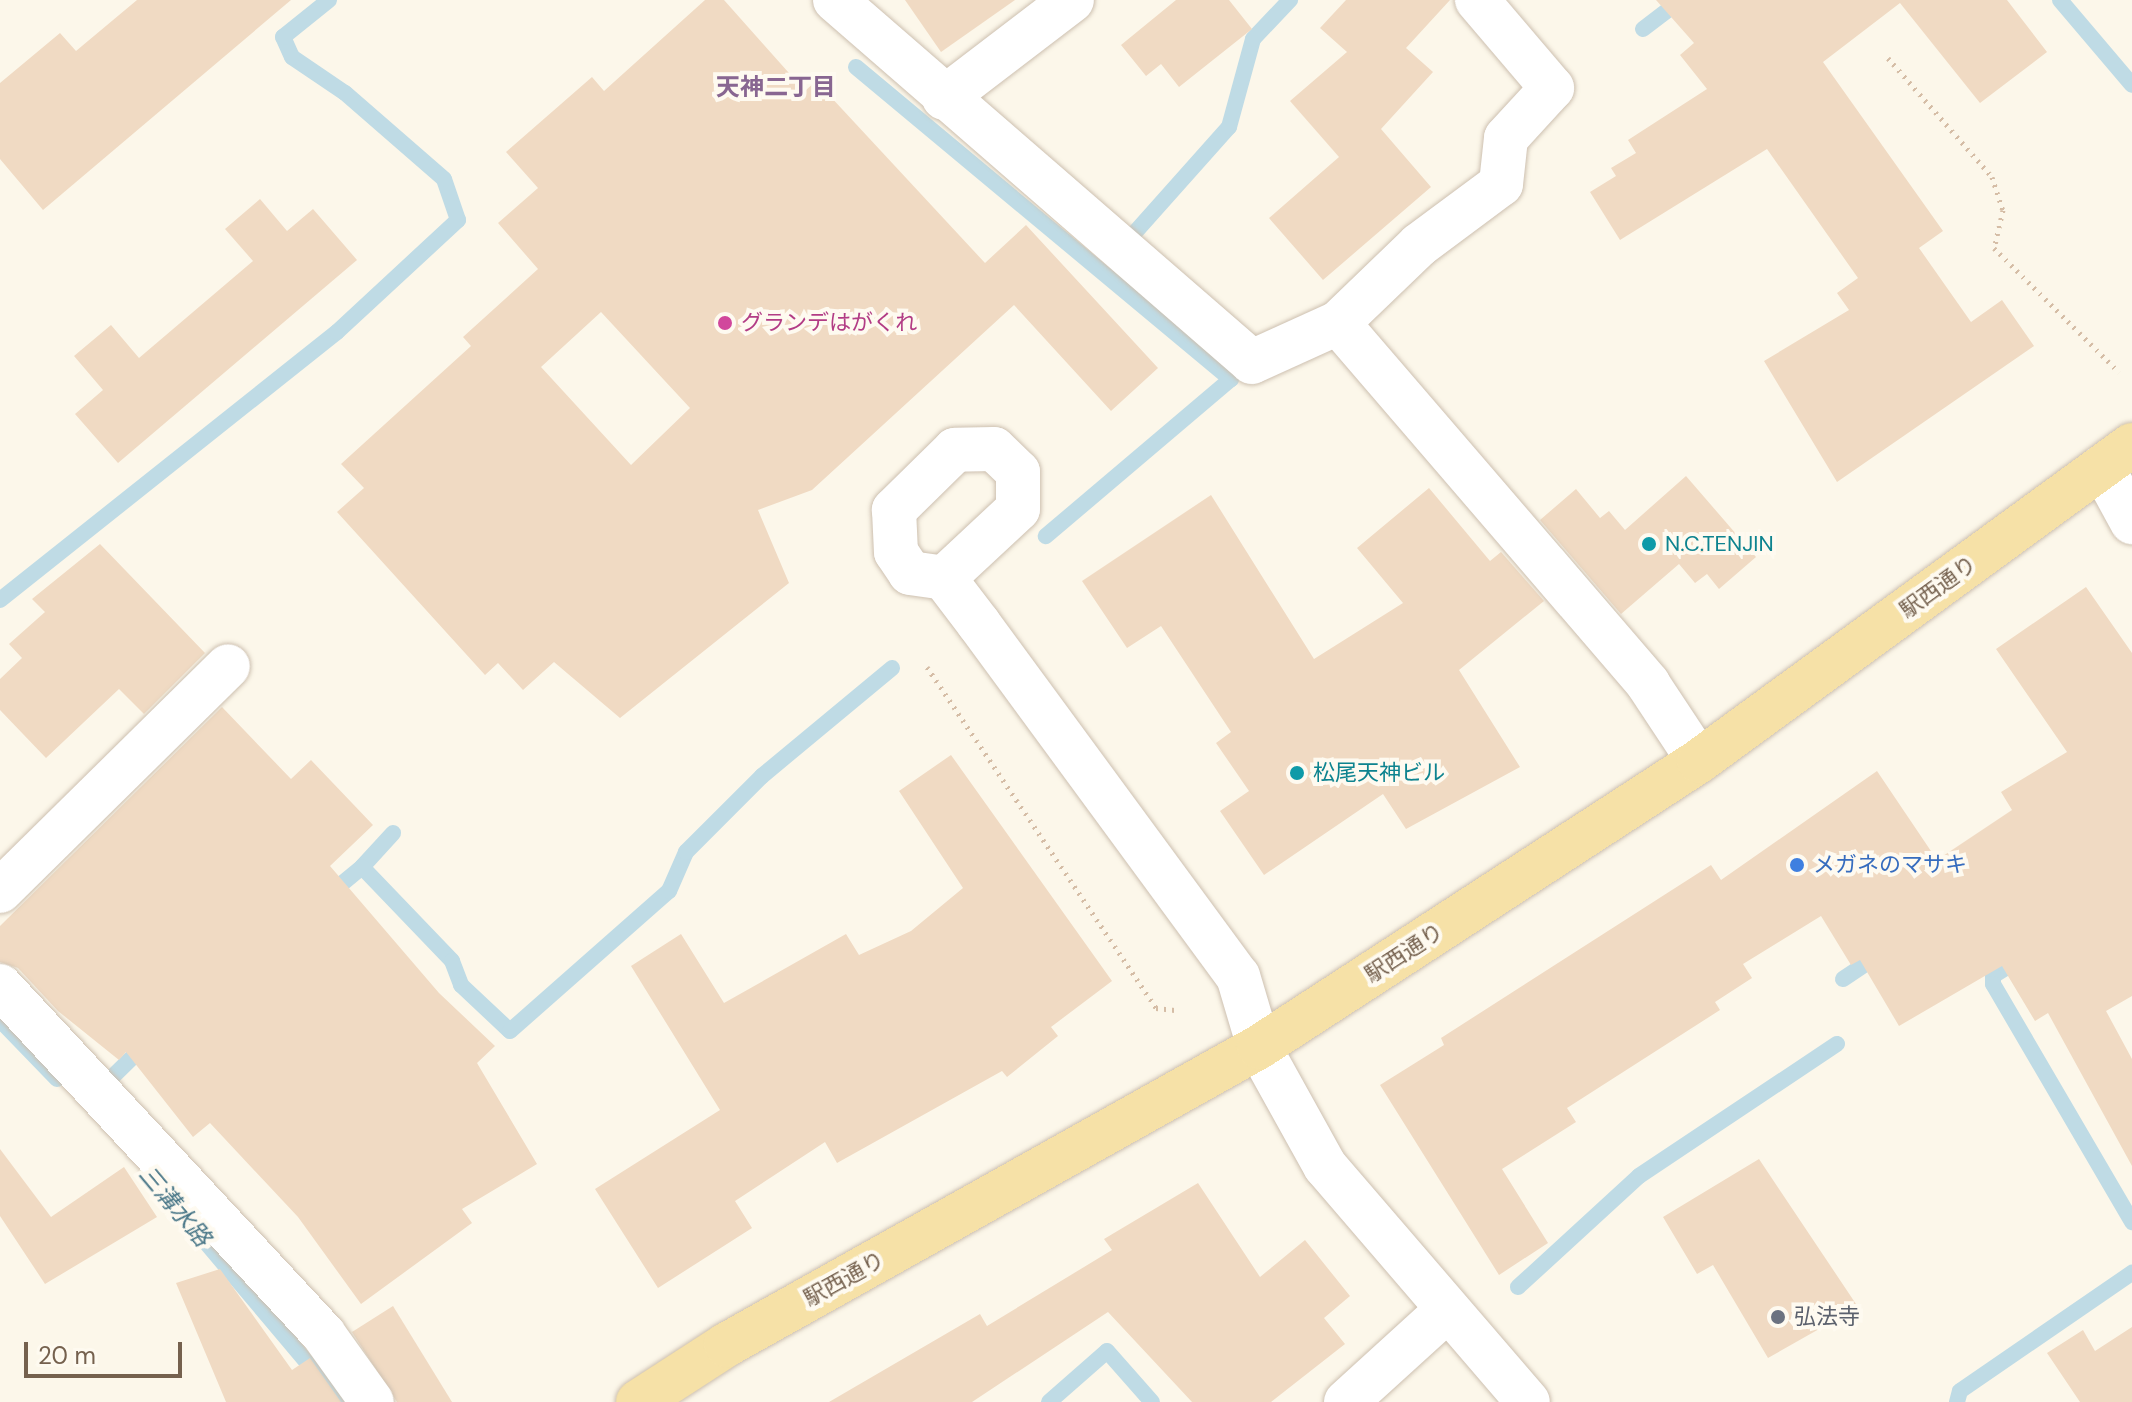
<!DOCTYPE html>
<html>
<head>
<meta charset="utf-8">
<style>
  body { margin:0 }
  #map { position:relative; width:2132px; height:1402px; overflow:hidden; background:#fcf7ea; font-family:"DM Sans","Noto Sans JP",sans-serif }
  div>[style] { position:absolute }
  .stream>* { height:16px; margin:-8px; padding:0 8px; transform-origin:8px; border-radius:8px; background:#bfdbe5 }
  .building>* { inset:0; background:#f0dac3 }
  .path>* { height:5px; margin-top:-2.5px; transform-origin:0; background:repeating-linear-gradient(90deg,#d5bda6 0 2px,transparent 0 8px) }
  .roads { filter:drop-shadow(0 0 2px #cdc0b0) drop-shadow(0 0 2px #cdc0b0) }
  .minor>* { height:44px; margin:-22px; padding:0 22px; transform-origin:22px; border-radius:22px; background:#fff }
  .major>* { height:44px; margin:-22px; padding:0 22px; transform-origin:22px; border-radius:22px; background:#f6e1a7 }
  .dots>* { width:22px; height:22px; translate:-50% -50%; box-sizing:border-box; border:4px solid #fefaf0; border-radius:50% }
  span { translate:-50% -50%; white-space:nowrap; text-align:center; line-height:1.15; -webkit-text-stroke:8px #fefaf0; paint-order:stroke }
  .hotel-label { font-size:22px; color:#b23c85 }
  .left { translate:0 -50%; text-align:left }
  .culture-label { font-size:22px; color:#0d838f }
  .street-label { font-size:22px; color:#75614e }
  .shop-label { font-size:22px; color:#366cbe }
  .worship-label { font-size:22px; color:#5b616d }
  .neighbourhood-label { font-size:24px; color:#886691; font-weight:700 }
  .water-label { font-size:24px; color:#487687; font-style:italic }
  .scale { position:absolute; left:24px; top:1342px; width:158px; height:36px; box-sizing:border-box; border:4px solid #75614e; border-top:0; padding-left:10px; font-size:24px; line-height:28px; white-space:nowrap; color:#75614e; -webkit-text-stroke:6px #fefaf0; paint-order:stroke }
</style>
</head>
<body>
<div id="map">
  <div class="stream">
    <i style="left:2060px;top:0;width:111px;rotate:49.7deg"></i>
    <i style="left:1643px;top:29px;width:48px;rotate:-37.3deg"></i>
    <i style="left:856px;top:67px;width:488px;rotate:39.8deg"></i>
    <i style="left:1231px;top:379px;width:243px;rotate:139.7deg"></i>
    <i style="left:1122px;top:247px;width:161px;rotate:-48.3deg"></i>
    <i style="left:1229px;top:127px;width:91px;rotate:-74.7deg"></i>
    <i style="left:1253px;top:39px;width:54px;rotate:-46.5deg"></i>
    <i style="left:0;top:600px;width:431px;rotate:-38.5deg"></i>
    <i style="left:337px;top:332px;width:165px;rotate:-42.8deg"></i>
    <i style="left:458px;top:220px;width:43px;rotate:-108.9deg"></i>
    <i style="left:444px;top:179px;width:131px;rotate:-139deg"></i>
    <i style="left:345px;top:93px;width:64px;rotate:-145.8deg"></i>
    <i style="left:292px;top:57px;width:22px;rotate:-114deg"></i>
    <i style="left:283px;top:37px;width:59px;rotate:-38.8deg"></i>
    <i style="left:362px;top:867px;width:46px;rotate:-47.6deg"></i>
    <i style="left:327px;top:896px;width:45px;rotate:-39.6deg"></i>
    <i style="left:362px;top:867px;width:130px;rotate:46.2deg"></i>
    <i style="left:452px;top:961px;width:26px;rotate:69deg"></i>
    <i style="left:461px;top:985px;width:67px;rotate:43.2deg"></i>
    <i style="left:510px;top:1031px;width:212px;rotate:-41.4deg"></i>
    <i style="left:669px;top:891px;width:43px;rotate:-66.4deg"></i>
    <i style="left:686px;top:852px;width:107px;rotate:-45deg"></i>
    <i style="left:762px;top:776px;width:169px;rotate:-39.7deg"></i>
    <i style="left:2020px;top:959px;width:32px;rotate:148deg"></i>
    <i style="left:1993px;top:976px;width:8px;rotate:90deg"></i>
    <i style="left:1993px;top:984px;width:276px;rotate:59.7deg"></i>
    <i style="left:1843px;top:979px;width:47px;rotate:-33.7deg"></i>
    <i style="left:0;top:1020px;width:82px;rotate:46deg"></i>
    <i style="left:99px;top:1090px;width:64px;rotate:-44.4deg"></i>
    <i style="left:171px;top:1201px;width:263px;rotate:49.9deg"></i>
    <i style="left:1518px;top:1287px;width:164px;rotate:-42.5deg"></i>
    <i style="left:1639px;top:1176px;width:238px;rotate:-33.7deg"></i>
    <i style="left:1049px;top:1402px;width:77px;rotate:-41.3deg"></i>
    <i style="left:1107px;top:1351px;width:68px;rotate:48.6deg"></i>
    <i style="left:1957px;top:1402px;width:11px;rotate:-75deg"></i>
    <i style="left:1960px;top:1391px;width:209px;rotate:-34.5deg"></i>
  </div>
  <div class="building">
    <i style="clip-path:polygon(137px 0,291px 0,43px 210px,0 159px,0 83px,60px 33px,76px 51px)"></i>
    <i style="clip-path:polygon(evenodd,705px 0,724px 0,805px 91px,816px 81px,985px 263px,1026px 225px,1158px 368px,1111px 411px,1014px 305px,812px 490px,758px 510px,789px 583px,620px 718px,554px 662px,523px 690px,498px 663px,485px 675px,337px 512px,364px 488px,341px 464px,471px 346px,463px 337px,538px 269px,498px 223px,538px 188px,506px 152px,592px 77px,604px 91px,705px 0,601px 312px,690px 408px,631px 465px,541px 367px,601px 312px)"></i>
    <i style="clip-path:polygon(905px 0,1015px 0,941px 52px)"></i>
    <i style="clip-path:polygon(1176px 0,1229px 0,1252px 29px,1179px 87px,1161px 64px,1146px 76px,1121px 45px)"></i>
    <i style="clip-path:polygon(1346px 0,1450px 0,1406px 48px,1433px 72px,1381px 129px,1431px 187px,1323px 280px,1269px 218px,1339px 157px,1290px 101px,1347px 52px,1320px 28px)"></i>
    <i style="clip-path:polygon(1656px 0,2007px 0,2047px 52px,1980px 103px,1900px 3px,1823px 62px,1943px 231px,1919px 248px,1971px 322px,2002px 300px,2034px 346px,1837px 482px,1764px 361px,1849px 310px,1837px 293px,1858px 278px,1767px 149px,1620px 240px,1590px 192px,1616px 176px,1611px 168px,1636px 153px,1628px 140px,1707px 89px,1680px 55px,1694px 43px)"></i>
    <i style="clip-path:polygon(260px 199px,287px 231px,313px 209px,357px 260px,118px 463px,75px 414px,103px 390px,74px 356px,111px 325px,139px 358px,253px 261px,225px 229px)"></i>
    <i style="clip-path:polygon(1686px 476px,1756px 557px,1719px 589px,1707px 574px,1695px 583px,1679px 564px,1621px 614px,1540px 520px,1576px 489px,1600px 518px,1609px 511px,1625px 530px)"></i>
    <i style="clip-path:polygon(1429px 488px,1490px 561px,1501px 552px,1544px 601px,1459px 670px,1520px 767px,1406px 829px,1383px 794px,1264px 875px,1220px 811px,1249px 791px,1216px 743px,1231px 732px,1161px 626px,1127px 648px,1082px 581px,1211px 495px,1314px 659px,1403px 603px,1357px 548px)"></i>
    <i style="clip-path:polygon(100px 544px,205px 653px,144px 714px,119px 689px,46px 758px,0 710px,0 679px,22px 658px,9px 644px,45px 612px,32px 599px)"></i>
    <i style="clip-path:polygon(2086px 587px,2132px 653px,2132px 996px,2106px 1011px,2132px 1059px,2132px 1166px,2048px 1013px,2035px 1021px,2002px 966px,1899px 1026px,1860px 960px,1851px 965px,1821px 916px,1743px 964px,1752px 978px,1715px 1002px,1720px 1010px,1567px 1108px,1576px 1122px,1502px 1169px,1548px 1243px,1499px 1275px,1380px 1085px,1444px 1045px,1441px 1038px,1711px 865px,1721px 880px,1877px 771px,1937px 860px,2012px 810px,2001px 792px,2067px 752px,1996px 649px)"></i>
    <i style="clip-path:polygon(222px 707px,291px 779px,311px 760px,373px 825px,330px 866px,439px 993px,495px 1046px,477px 1063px,537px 1164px,462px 1209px,472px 1223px,361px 1304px,298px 1217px,210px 1123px,193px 1137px,126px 1052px,119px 1060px,58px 1011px,18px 968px,0 962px,0 926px)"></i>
    <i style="clip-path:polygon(951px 755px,1112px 981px,1051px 1027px,1058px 1036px,1007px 1077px,1002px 1071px,837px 1163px,825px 1142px,735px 1201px,752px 1228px,658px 1288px,595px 1189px,720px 1110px,631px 966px,681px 934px,724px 1003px,846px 934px,859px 955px,911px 931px,963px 888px,899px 791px)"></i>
    <i style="clip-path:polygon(0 1149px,51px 1217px,124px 1167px,157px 1217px,45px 1284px,0 1216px)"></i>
    <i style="clip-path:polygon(1759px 1159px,1858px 1307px,1768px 1358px,1713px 1265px,1697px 1274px,1663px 1217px)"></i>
    <i style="clip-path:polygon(1198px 1183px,1260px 1277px,1305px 1240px,1350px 1296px,1324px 1318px,1345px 1344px,1271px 1402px,1192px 1402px,1108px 1312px,972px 1402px,829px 1402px,980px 1314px,987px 1326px,1112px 1250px,1104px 1239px)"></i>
    <i style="clip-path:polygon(220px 1269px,292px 1370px,310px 1358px,341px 1402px,226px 1402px,176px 1283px)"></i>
    <i style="clip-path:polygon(393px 1306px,452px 1402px,397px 1402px,352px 1332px)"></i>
    <i style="clip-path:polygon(2132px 1327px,2132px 1402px,2080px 1402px,2047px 1353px,2083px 1330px,2095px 1351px)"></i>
  </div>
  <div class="path">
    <i style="left:1888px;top:58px;width:158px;rotate:48.8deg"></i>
    <i style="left:1992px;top:177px;width:35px;rotate:72deg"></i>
    <i style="left:2003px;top:210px;width:39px;rotate:103deg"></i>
    <i style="left:1994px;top:248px;width:176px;rotate:44.8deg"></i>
    <i style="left:927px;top:667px;width:411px;rotate:56.1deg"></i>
    <i style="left:1156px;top:1008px;width:19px;rotate:6deg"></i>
  </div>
  <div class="roads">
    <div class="minor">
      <i style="left:835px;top:0;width:552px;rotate:40.96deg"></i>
      <i style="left:1252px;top:362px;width:94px;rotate:-24.4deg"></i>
      <i style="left:1338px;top:323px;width:476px;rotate:49.3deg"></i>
      <i style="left:1648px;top:684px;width:92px;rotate:56.5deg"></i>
      <i style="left:944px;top:98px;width:161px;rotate:-37.4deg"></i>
      <i style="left:1338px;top:323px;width:112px;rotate:-43.9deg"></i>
      <i style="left:1419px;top:245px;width:102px;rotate:-36.6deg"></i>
      <i style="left:1501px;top:184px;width:46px;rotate:-83.8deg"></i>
      <i style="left:1506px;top:138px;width:68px;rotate:-47.4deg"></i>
      <i style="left:1552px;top:88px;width:116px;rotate:-130.4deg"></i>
      <i style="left:2102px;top:467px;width:63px;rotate:61.4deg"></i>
      <i style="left:944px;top:578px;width:101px;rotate:-43deg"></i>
      <i style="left:1018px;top:509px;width:37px;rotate:-90deg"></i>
      <i style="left:1018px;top:472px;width:33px;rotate:-136deg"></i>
      <i style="left:994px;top:449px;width:39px;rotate:179deg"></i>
      <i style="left:955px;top:450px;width:86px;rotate:135.5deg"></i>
      <i style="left:894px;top:510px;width:42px;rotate:87.3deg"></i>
      <i style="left:896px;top:552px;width:25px;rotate:56deg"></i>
      <i style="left:910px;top:573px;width:34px;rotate:8deg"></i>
      <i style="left:944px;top:578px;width:58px;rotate:52.7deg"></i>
      <i style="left:979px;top:624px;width:437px;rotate:53.7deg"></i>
      <i style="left:1238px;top:976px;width:74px;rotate:73.5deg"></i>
      <i style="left:1259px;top:1047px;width:136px;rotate:61deg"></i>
      <i style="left:1325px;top:1166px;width:311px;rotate:49.3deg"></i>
      <i style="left:0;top:891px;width:320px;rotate:-44.6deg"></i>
      <i style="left:0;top:986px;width:476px;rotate:47.1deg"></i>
      <i style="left:324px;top:1335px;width:82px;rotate:54.4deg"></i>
      <i style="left:1346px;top:1402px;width:135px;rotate:-42.3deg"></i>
    </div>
    <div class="major">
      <i style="left:638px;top:1402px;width:105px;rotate:-32.9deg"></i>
      <i style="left:726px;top:1345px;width:611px;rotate:-29.21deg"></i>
      <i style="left:1259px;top:1047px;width:525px;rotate:-33.02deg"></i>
      <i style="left:1699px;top:761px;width:536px;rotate:-36.12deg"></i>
    </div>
  </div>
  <div class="dots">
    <i style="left:725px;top:323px;background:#d1479c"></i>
    <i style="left:1649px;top:544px;background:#0f9aa8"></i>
    <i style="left:1297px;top:773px;background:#0f9aa8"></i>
    <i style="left:1797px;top:865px;background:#3f7fe0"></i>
    <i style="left:1778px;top:1317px;background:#6b7280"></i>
  </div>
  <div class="hotel-label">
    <span class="left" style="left:741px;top:323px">グランデはがくれ</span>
  </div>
  <div class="culture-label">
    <span class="left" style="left:1665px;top:544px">N.C.TENJIN</span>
    <span class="left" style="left:1313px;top:773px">松尾天神ビル</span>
  </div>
  <div class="street-label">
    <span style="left:1938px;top:587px;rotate:-36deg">駅西通り</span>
    <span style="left:1404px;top:953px;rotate:-33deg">駅西通り</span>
    <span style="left:844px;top:1279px;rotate:-29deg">駅西通り</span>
  </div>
  <div class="shop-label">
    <span class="left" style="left:1813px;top:865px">メガネのマサキ</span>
  </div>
  <div class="worship-label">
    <span class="left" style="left:1794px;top:1317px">弘法寺</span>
  </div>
  <div class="neighbourhood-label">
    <span style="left:776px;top:87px">天神二丁目</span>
  </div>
  <div class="water-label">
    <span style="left:175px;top:1206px;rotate:50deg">三溝水路</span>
  </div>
  <div class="scale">20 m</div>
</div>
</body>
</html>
